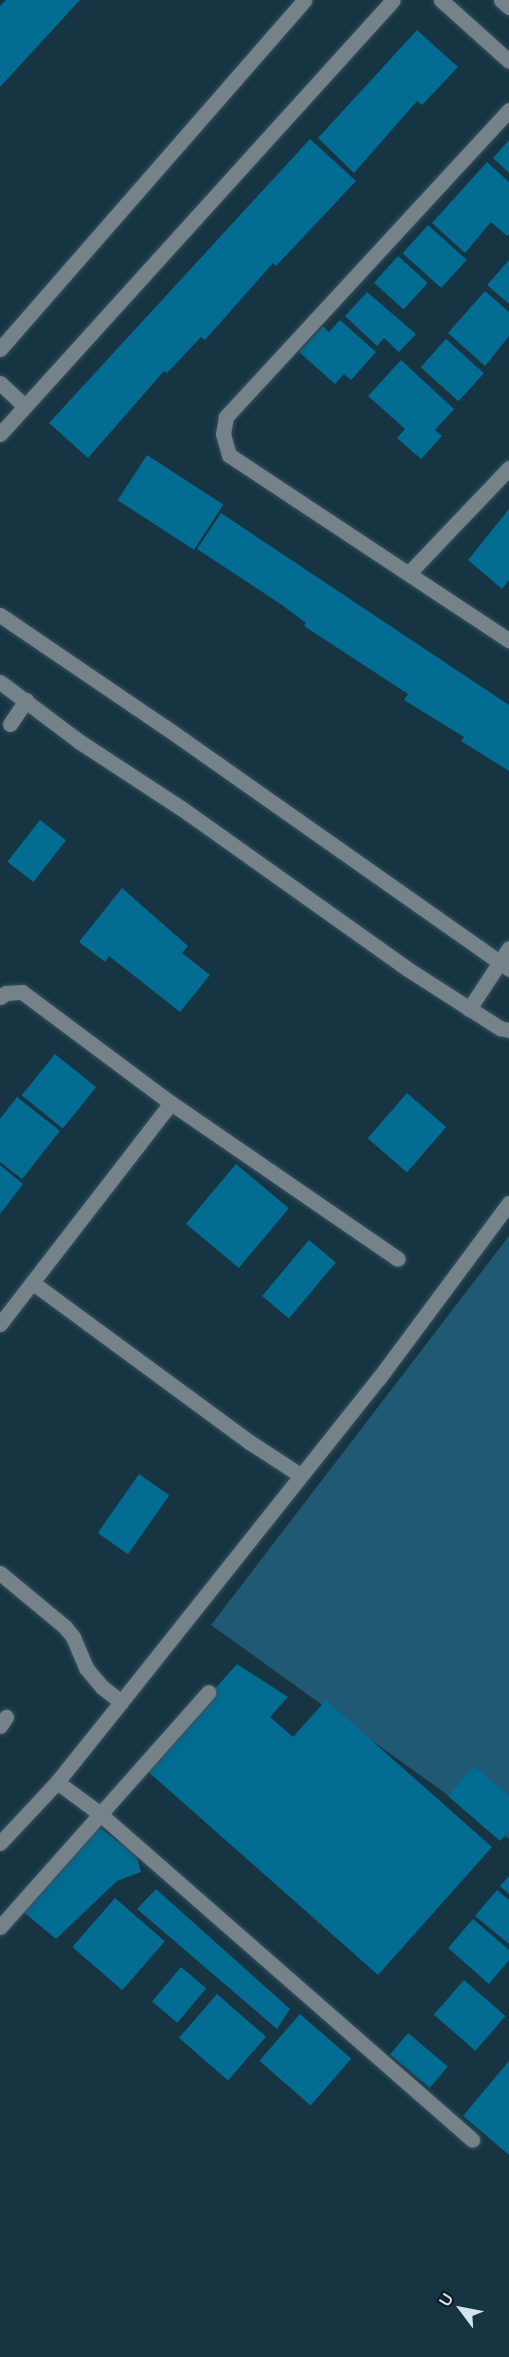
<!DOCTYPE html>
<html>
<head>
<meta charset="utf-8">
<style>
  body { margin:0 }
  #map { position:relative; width:509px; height:2357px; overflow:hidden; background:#163442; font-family:Mulish,sans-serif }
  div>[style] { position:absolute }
  .green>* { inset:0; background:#205973 }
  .building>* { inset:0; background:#026c92; transform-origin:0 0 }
  .roads { filter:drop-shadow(0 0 2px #34505d) drop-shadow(0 0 2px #34505d) }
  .minor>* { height:15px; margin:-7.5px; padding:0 7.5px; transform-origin:7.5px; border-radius:7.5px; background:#75828a }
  span { translate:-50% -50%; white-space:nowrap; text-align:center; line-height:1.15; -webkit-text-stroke:5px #0d1a20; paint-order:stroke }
  .north { position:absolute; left:431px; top:2279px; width:60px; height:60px; -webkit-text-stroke:4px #0d1a20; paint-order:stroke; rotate:302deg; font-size:16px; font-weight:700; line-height:24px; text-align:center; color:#d3e4ed }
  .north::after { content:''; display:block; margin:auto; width:21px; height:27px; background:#d3e4ed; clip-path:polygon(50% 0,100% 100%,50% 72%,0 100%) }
</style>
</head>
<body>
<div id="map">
  <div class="green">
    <i style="clip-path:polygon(509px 1236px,509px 1839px,211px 1625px)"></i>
  </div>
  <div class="building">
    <i style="clip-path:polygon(6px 0,80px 0,0 87px,0 6px)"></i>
    <i style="clip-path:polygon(417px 30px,458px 67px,422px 105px,417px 101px,354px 173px,318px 138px)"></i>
    <i style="clip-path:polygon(310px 139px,356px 181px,276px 266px,273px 263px,205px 340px,201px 337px,167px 373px,164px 371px,88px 458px,49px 423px)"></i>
    <i style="clip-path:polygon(509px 140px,509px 173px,493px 158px)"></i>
    <i style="clip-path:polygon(487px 162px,509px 182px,509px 234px,507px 236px,491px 222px,465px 253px,432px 223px)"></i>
    <i style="left:428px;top:225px;width:52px;height:38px;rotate:42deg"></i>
    <i style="left:398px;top:256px;width:40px;height:36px;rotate:42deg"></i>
    <i style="clip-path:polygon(509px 260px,509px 304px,487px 285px)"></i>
    <i style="clip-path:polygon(485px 291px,509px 312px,509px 336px,485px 366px,448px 333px)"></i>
    <i style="clip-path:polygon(367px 292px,416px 334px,399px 352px,384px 338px,377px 346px,345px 316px)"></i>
    <i style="clip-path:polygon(340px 320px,376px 352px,351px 380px,344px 374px,335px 384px,299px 352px,323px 326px,329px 332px)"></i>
    <i style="left:446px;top:339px;width:51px;height:38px;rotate:42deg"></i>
    <i style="clip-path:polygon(401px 360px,454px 409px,435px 430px,442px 436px,421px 459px,397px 438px,405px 429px,368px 396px)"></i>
    <i style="left:147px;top:455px;width:91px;height:54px;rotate:33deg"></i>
    <i style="clip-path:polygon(509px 509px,509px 580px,502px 589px,468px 560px)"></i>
    <i style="clip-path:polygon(221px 513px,509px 705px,509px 771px,461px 741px,464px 737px,404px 700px,408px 694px,304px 626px,306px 623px,282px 605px,197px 549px)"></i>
    <i style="left:40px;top:820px;width:33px;height:53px;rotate:38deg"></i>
    <i style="clip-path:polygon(122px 888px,188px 946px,182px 953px,210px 975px,180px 1012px,109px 956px,105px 962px,79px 942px)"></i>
    <i style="left:55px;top:1054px;width:53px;height:53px;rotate:39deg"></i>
    <i style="left:407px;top:1093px;width:52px;height:60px;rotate:41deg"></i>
    <i style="clip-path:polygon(17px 1097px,60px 1131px,22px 1179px,0 1162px,0 1119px)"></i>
    <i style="left:236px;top:1164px;width:69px;height:78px;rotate:40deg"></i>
    <i style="clip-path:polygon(0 1165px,23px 1184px,0 1214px)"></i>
    <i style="left:309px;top:1240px;width:35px;height:73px;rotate:40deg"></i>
    <i style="left:139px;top:1474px;width:37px;height:72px;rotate:35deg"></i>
    <i style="clip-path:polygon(237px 1664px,288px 1697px,270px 1717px,293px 1737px,326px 1700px,492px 1847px,378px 1975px,144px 1768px)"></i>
    <i style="clip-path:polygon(474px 1766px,509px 1796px,509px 1831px,500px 1841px,448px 1796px)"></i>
    <i style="clip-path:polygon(96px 1825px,136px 1855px,141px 1872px,117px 1881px,56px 1939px,20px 1909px)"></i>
    <i style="clip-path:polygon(509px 1876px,509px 1894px,500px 1886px)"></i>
    <i style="clip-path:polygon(156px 1889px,290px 2009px,277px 2029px,137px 1909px)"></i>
    <i style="clip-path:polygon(497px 1890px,509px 1900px,509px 1944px,475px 1916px)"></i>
    <i style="left:115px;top:1898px;width:66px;height:65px;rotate:41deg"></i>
    <i style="clip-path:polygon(473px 1919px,509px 1950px,509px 1960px,489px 1984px,448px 1948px)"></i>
    <i style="left:181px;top:1967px;width:33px;height:45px;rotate:40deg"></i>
    <i style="left:464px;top:1980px;width:55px;height:46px;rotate:41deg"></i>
    <i style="left:217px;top:1994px;width:65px;height:58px;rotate:41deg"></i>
    <i style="left:300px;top:2014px;width:68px;height:62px;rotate:41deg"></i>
    <i style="left:408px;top:2033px;width:52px;height:28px;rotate:40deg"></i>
    <i style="clip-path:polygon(509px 2061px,509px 2155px,463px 2116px)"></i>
  </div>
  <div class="roads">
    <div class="minor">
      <i style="left:441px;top:0;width:91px;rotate:41.9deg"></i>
      <i style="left:501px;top:0;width:11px;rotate:41deg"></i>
      <i style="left:509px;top:110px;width:418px;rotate:132.7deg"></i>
      <i style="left:226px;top:417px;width:17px;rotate:100deg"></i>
      <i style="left:223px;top:434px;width:22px;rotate:74deg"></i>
      <i style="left:229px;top:455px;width:336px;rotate:33.5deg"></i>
      <i style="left:0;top:349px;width:463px;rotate:-48.9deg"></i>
      <i style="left:0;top:383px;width:34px;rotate:43deg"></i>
      <i style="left:0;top:434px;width:585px;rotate:-47.84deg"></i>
      <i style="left:409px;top:573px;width:145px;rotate:-46.4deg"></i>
      <i style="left:0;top:615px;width:199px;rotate:34.2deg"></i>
      <i style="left:165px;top:727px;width:421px;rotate:35.1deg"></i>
      <i style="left:0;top:682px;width:100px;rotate:36.9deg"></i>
      <i style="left:80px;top:742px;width:121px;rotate:33.2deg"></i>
      <i style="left:181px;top:808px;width:276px;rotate:35.4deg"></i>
      <i style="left:406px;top:968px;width:112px;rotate:32.6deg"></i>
      <i style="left:500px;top:1028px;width:9px;rotate:13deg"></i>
      <i style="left:10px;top:724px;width:29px;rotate:-56deg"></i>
      <i style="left:0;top:997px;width:7px;rotate:-34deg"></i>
      <i style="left:6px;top:993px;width:16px;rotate:-4deg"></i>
      <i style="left:22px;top:992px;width:186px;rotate:36.7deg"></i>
      <i style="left:171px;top:1103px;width:275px;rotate:34.5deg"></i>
      <i style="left:469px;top:1009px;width:73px;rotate:-56.7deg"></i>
      <i style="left:33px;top:1283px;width:270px;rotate:36.3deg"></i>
      <i style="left:251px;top:1443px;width:59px;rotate:33.1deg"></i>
      <i style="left:0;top:1324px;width:279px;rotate:-52.3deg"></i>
      <i style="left:0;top:1573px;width:85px;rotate:39.7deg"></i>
      <i style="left:65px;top:1627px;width:13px;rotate:51deg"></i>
      <i style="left:73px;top:1637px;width:34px;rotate:67deg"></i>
      <i style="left:86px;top:1668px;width:25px;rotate:50deg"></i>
      <i style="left:102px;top:1687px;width:24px;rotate:38deg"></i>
      <i style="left:0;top:1726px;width:11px;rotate:-56deg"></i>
      <i style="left:57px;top:1782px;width:52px;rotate:36.4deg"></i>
      <i style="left:99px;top:1813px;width:496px;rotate:41.2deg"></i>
      <i style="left:0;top:1843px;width:83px;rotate:-46.9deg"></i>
      <i style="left:57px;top:1782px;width:102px;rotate:-51.3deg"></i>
      <i style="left:121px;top:1702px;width:414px;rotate:-51.5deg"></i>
      <i style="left:379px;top:1378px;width:218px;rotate:-53.4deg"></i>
      <i style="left:0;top:1927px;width:314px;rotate:-48.4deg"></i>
    </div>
  </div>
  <div class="north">U</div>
</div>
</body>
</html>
